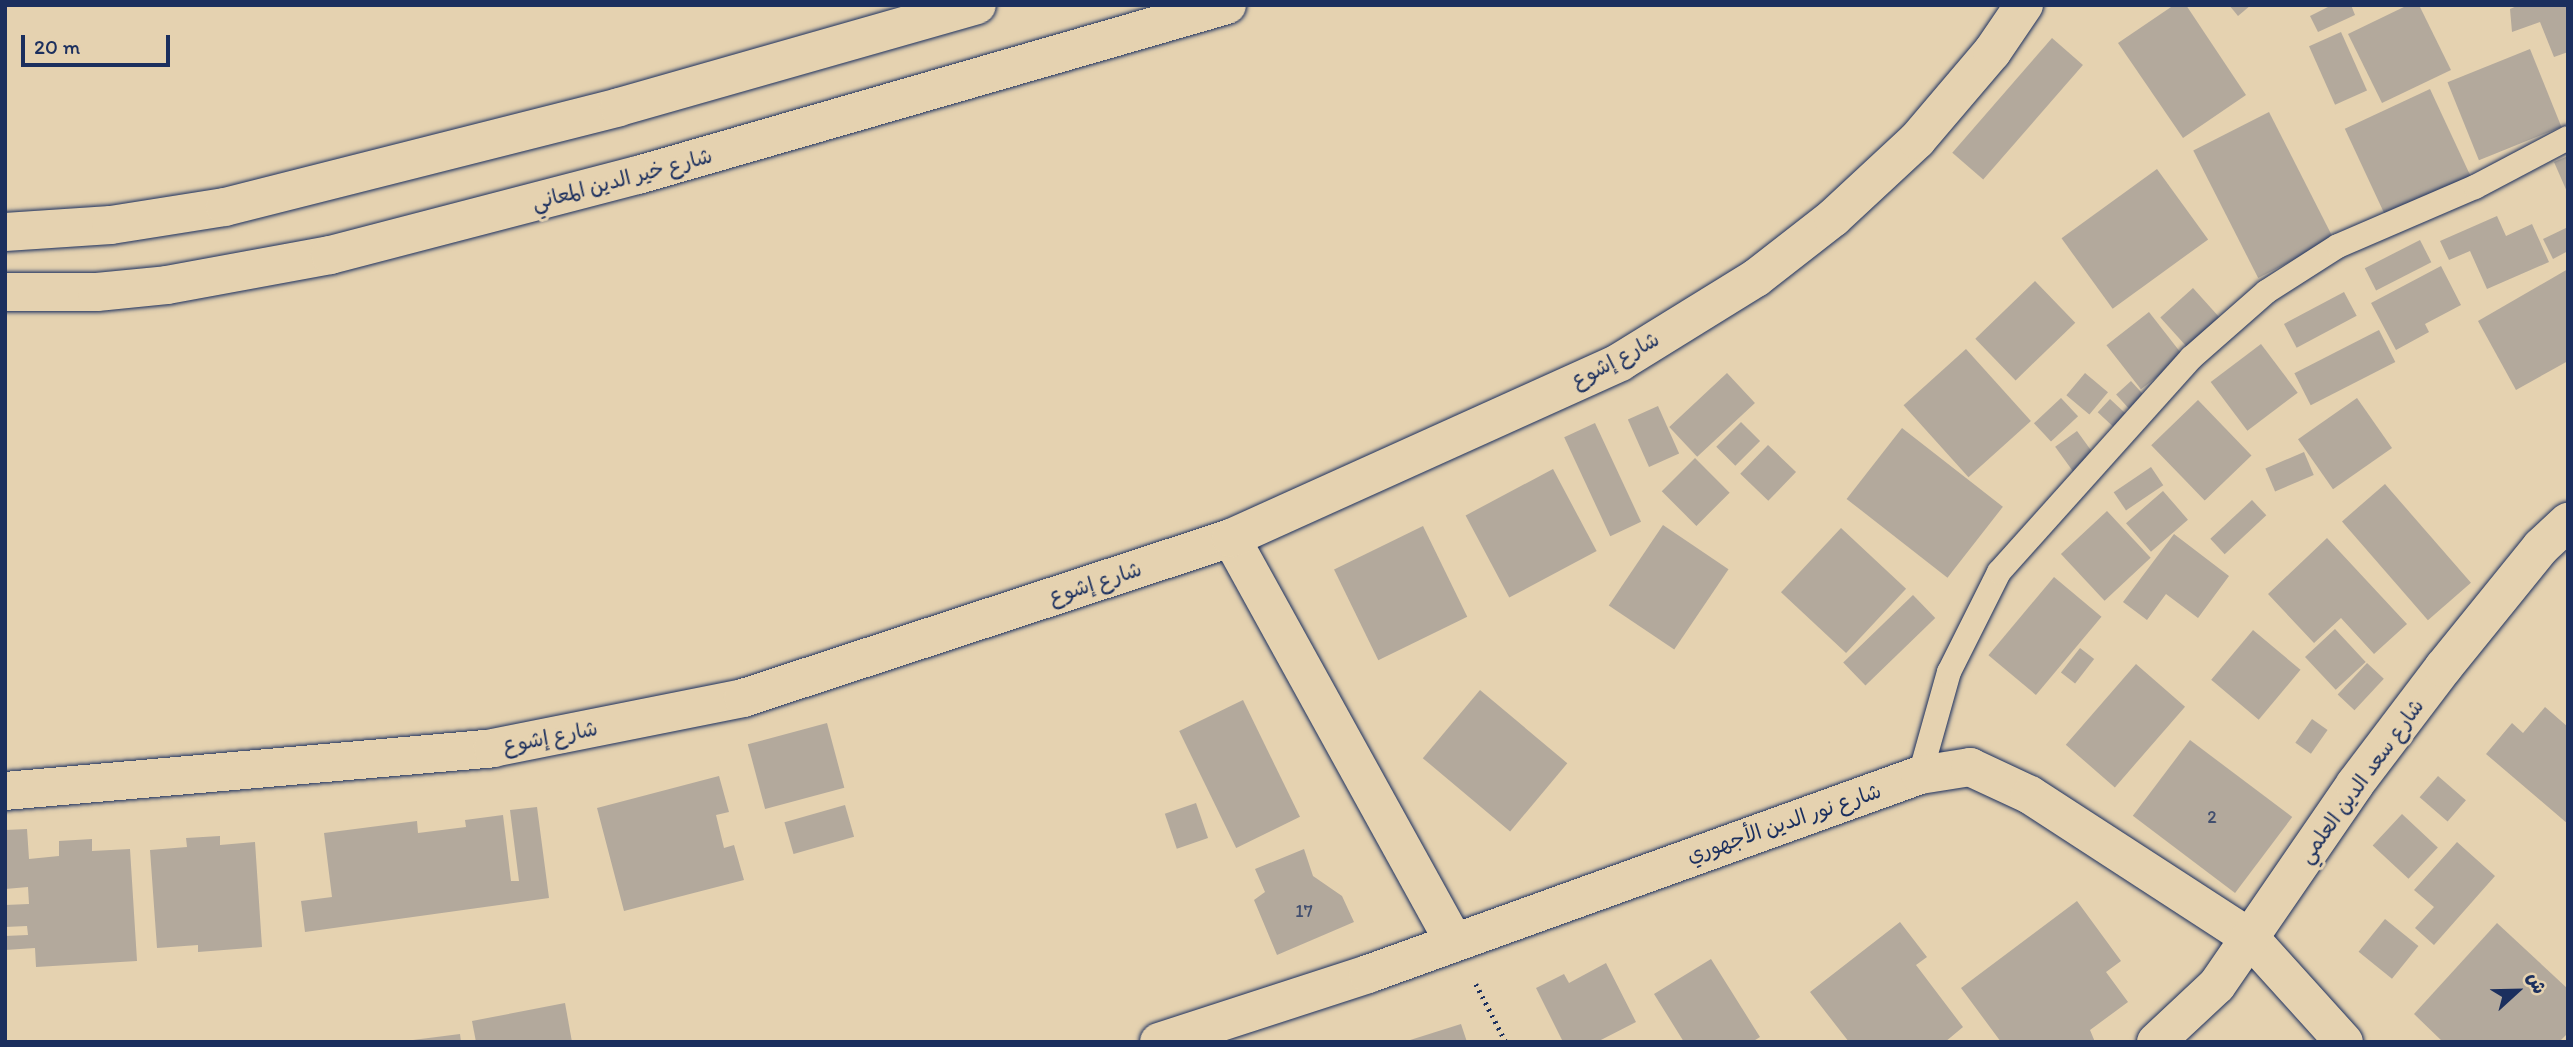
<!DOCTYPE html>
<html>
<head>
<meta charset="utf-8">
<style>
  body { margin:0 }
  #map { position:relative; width:2573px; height:1047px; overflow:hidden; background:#e5d2b0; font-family:Itim,"Playpen Sans Arabic",sans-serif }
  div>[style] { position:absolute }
  .building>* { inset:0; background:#b3a99c; transform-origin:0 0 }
  .path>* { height:4.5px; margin-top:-2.25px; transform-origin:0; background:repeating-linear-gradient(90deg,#1b2f5e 0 2px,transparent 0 7px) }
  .roads { filter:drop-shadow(0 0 2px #1b2f5e) drop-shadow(0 0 2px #1b2f5e) }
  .lane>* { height:24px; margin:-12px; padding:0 12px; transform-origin:12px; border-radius:12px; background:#e5d2b0 }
  .street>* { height:38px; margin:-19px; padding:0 19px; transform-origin:19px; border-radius:19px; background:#e5d2b0 }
  .secondary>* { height:38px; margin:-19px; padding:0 19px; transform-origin:19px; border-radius:19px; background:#e5d2b0 }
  span { translate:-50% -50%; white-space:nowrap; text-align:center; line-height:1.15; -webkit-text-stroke:6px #e5d2b0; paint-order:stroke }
  .number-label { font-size:18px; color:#414e6e }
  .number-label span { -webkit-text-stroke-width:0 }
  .street-label { font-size:21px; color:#1b2f5e }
  .frame { position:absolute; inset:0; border:7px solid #1b2f5e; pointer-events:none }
  .north { position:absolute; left:2482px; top:956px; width:70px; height:70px; -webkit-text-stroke:5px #e5d2b0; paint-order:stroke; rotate:68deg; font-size:19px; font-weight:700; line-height:28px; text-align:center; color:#1b2f5e }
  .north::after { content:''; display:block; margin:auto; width:24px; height:32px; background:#1b2f5e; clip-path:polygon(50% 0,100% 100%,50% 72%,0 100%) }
  .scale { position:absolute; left:21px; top:35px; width:149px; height:32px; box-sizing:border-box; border:4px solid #1b2f5e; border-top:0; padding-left:9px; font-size:21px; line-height:24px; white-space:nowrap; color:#1b2f5e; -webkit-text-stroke:5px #e5d2b0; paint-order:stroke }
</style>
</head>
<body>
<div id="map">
  <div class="building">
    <i style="clip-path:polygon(2174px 5px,2186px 5px,2246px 95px,2183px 138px,2118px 43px)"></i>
    <i style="clip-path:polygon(2229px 5px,2251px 5px,2238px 16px)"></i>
    <i style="clip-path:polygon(2332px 5px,2351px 5px,2355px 15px,2318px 32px,2310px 16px)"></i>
    <i style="clip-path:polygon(2408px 5px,2419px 5px,2451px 70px,2382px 103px,2348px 34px)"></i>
    <i style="clip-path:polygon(2519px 5px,2568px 5px,2568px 52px,2554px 57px,2540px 22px,2512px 32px,2510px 9px)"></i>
    <i style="left:2341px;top:32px;width:64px;height:35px;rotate:66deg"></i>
    <i style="left:2052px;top:38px;width:41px;height:152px;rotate:41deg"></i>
    <i style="left:2530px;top:49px;width:84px;height:89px;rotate:68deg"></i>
    <i style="left:2430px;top:89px;width:102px;height:94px;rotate:65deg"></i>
    <i style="left:2269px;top:112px;width:143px;height:85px;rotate:63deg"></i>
    <i style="clip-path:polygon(2568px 156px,2568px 194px,2554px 162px)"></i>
    <i style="left:2157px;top:169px;width:87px;height:118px;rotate:54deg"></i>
    <i style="clip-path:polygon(2497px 216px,2506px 236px,2532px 224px,2549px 262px,2487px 289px,2470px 251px,2449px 260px,2440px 241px)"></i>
    <i style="clip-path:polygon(2568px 227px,2568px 251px,2553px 259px,2543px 239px)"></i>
    <i style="left:2420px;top:240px;width:25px;height:62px;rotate:63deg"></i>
    <i style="clip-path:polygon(2441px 266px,2461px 305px,2425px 324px,2429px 332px,2396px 350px,2371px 303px)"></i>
    <i style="clip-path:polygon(2568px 269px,2568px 361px,2516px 390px,2478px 321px)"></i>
    <i style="left:2035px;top:281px;width:58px;height:83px;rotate:46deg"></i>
    <i style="left:2193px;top:288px;width:47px;height:44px;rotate:48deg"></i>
    <i style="left:2344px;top:292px;width:27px;height:68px;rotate:62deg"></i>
    <i style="left:2149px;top:312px;width:56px;height:54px;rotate:52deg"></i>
    <i style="left:2379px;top:330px;width:36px;height:95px;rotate:63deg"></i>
    <i style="left:2261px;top:344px;width:61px;height:63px;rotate:53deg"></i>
    <i style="left:1966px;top:349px;width:97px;height:84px;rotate:48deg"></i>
    <i style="left:1727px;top:373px;width:41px;height:79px;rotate:47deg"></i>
    <i style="left:2085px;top:373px;width:30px;height:29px;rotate:40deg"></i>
    <i style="left:2131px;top:381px;width:25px;height:20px;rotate:48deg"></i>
    <i style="left:2061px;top:398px;width:25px;height:37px;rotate:47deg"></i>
    <i style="left:2357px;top:398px;width:61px;height:72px;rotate:55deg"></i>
    <i style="left:2110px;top:399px;width:25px;height:18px;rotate:43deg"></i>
    <i style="left:2198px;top:400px;width:77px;height:65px;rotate:46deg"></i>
    <i style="left:1658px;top:406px;width:52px;height:33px;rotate:66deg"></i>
    <i style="left:1741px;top:422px;width:27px;height:35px;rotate:45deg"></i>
    <i style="left:1595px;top:423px;width:109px;height:34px;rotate:65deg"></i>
    <i style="left:1902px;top:428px;width:128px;height:90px;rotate:38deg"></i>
    <i style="left:2077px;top:431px;width:37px;height:27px;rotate:54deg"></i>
    <i style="left:1768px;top:445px;width:39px;height:40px;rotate:44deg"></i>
    <i style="left:2304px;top:452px;width:25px;height:42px;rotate:67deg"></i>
    <i style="left:1695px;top:458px;width:49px;height:47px;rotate:45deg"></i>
    <i style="left:2151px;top:467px;width:22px;height:45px;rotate:56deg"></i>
    <i style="left:1553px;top:469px;width:93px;height:99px;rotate:62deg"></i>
    <i style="left:2385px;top:484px;width:131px;height:57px;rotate:49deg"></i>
    <i style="left:2163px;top:491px;width:38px;height:49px;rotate:49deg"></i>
    <i style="left:2252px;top:500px;width:21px;height:57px;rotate:47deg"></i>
    <i style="left:2107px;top:511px;width:64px;height:63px;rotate:47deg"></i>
    <i style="left:1663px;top:525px;width:79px;height:97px;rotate:34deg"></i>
    <i style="left:1423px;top:526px;width:101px;height:99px;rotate:64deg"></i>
    <i style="left:1841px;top:528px;width:89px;height:88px;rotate:43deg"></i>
    <i style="clip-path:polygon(2174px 534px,2229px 576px,2198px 618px,2166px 594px,2147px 620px,2123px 602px)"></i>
    <i style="clip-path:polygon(2327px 538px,2407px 624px,2374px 654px,2341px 618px,2314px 643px,2268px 594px)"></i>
    <i style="left:2054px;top:577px;width:62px;height:102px;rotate:40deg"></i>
    <i style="left:1913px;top:595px;width:32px;height:97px;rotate:46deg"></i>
    <i style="left:2335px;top:629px;width:45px;height:41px;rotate:47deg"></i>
    <i style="left:2253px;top:630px;width:62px;height:65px;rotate:40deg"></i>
    <i style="left:2080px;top:648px;width:18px;height:31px;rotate:38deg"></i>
    <i style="left:2367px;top:663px;width:23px;height:43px;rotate:43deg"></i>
    <i style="left:2136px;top:664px;width:65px;height:107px;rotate:41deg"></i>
    <i style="left:1480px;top:690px;width:114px;height:89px;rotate:40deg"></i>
    <i style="left:1243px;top:700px;width:130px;height:71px;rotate:64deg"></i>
    <i style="clip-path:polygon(2545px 707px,2568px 727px,2568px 824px,2486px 754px,2512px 723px,2523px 733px)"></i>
    <i style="left:2312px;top:719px;width:19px;height:29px;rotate:35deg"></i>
    <i style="left:827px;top:723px;width:67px;height:82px;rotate:75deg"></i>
    <i style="left:2190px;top:740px;width:128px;height:95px;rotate:37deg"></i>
    <i style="clip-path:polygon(719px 776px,729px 812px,716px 815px,724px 848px,734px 845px,744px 880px,624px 911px,597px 808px)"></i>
    <i style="left:2438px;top:776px;width:37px;height:28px;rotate:41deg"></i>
    <i style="left:1196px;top:803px;width:37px;height:33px;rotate:71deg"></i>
    <i style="left:845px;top:805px;width:33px;height:63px;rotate:74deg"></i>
    <i style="clip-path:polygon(537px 807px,549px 898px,305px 932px,301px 901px,332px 897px,324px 833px,417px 821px,418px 833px,466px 827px,465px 820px,503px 815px,511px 881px,519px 881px,510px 810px)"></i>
    <i style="left:2402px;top:814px;width:49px;height:43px;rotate:43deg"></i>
    <i style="clip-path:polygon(27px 829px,29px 859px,59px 856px,59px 841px,92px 839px,92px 851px,130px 849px,137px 961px,36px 967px,35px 948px,5px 950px,5px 936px,28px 935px,27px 926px,5px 927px,5px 905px,29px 904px,28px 887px,5px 889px,5px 830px)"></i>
    <i style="clip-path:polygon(220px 836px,220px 845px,255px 842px,262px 947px,198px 952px,198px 945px,157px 948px,150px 850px,187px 847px,186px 838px)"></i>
    <i style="clip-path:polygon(2457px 842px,2495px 876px,2434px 945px,2415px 928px,2434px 907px,2414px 890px)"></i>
    <i style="clip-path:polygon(1304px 849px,1313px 876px,1342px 896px,1354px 922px,1277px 955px,1254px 900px,1265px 892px,1255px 869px)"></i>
    <i style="clip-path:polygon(2077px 901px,2121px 961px,2106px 972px,2128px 1002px,2090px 1030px,2095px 1042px,2001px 1042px,1961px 988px)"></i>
    <i style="left:2385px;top:919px;width:43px;height:42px;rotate:39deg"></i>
    <i style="clip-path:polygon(1900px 922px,1927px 957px,1916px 965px,1963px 1027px,1945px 1042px,1849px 1042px,1810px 992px)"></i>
    <i style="clip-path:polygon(2497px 923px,2568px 989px,2568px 1033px,2559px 1042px,2443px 1042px,2414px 1014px)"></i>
    <i style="clip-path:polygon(1711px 959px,1760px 1037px,1752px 1042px,1684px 1042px,1654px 994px)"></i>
    <i style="clip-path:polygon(1606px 963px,1636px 1022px,1597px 1042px,1563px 1042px,1536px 988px,1564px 974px,1569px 983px)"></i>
    <i style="clip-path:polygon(565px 1003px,572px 1042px,476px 1042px,472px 1021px)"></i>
    <i style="clip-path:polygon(1461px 1024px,1467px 1042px,1407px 1042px,1407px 1041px)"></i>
    <i style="clip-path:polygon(460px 1034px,461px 1042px,413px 1042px,413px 1040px)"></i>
  </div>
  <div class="path">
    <i style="left:1476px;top:984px;width:65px;rotate:62.7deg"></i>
  </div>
  <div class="roads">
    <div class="lane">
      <i style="left:1920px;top:775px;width:107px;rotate:-74.3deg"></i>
      <i style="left:1949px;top:672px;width:112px;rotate:-63.4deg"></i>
      <i style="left:1999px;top:572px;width:288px;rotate:-48.1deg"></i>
      <i style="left:2191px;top:358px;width:100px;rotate:-41.3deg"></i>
      <i style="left:2266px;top:292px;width:85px;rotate:-32.6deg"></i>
      <i style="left:2338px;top:246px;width:149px;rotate:-23.3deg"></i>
      <i style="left:2475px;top:187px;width:105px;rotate:-27.8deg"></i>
    </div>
    <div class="street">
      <i style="left:1231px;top:538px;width:459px;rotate:61.1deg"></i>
      <i style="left:5px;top:791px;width:490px;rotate:-5deg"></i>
      <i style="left:493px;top:748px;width:255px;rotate:-11.3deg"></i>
      <i style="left:743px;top:698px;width:514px;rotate:-18.15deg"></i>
      <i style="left:1231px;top:538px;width:427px;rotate:-24.3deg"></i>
      <i style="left:1620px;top:362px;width:160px;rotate:-31.7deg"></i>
      <i style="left:1756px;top:278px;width:98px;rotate:-37.9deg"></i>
      <i style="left:1833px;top:218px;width:115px;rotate:-42.9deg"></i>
      <i style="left:1917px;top:140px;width:116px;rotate:-49.6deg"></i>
      <i style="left:1992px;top:52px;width:57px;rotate:-55.8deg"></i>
      <i style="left:1159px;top:1042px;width:220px;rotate:-18deg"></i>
      <i style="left:1368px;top:974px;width:587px;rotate:-19.82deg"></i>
      <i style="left:1920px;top:775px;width:51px;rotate:-9.1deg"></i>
      <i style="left:1970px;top:767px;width:66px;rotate:25deg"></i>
      <i style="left:2030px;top:795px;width:262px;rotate:33deg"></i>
      <i style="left:2250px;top:938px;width:140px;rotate:47.9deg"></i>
      <i style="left:2156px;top:1042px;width:83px;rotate:-43.1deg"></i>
      <i style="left:2217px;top:985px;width:244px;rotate:-55.5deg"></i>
      <i style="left:2355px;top:784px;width:146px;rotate:-52.8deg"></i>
      <i style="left:2443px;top:668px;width:156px;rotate:-51deg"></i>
      <i style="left:2541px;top:547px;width:37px;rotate:-43deg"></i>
    </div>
    <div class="secondary">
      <i style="left:5px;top:232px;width:106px;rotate:-3.8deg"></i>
      <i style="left:111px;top:225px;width:115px;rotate:-9deg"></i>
      <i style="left:225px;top:207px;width:406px;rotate:-14.2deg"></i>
      <i style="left:619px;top:107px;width:372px;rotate:-15.9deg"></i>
      <i style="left:5px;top:292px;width:92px"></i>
      <i style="left:97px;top:292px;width:70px;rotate:-5.7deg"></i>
      <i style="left:167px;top:285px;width:166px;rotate:-10.4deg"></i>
      <i style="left:330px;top:255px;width:318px;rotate:-14.6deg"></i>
      <i style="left:638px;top:175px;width:613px;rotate:-16.1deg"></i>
    </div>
  </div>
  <div class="number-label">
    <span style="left:2212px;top:817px">2</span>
    <span style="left:1304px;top:911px">17</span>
  </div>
  <div class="street-label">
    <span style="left:622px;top:179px;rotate:-15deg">شارع خير الدين المعاني</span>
    <span style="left:1615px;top:360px;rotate:-28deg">شارع إشوع</span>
    <span style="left:1095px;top:583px;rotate:-18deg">شارع إشوع</span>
    <span style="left:550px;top:737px;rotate:-11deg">شارع إشوع</span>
    <span style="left:2361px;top:781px;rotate:-54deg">شارع سعد الدين العلمي</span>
    <span style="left:1784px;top:823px;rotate:-19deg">شارع نور الدين الأجهوري</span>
  </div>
  <div class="frame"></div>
  <div class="north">ش</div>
  <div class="scale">20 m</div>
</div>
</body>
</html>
